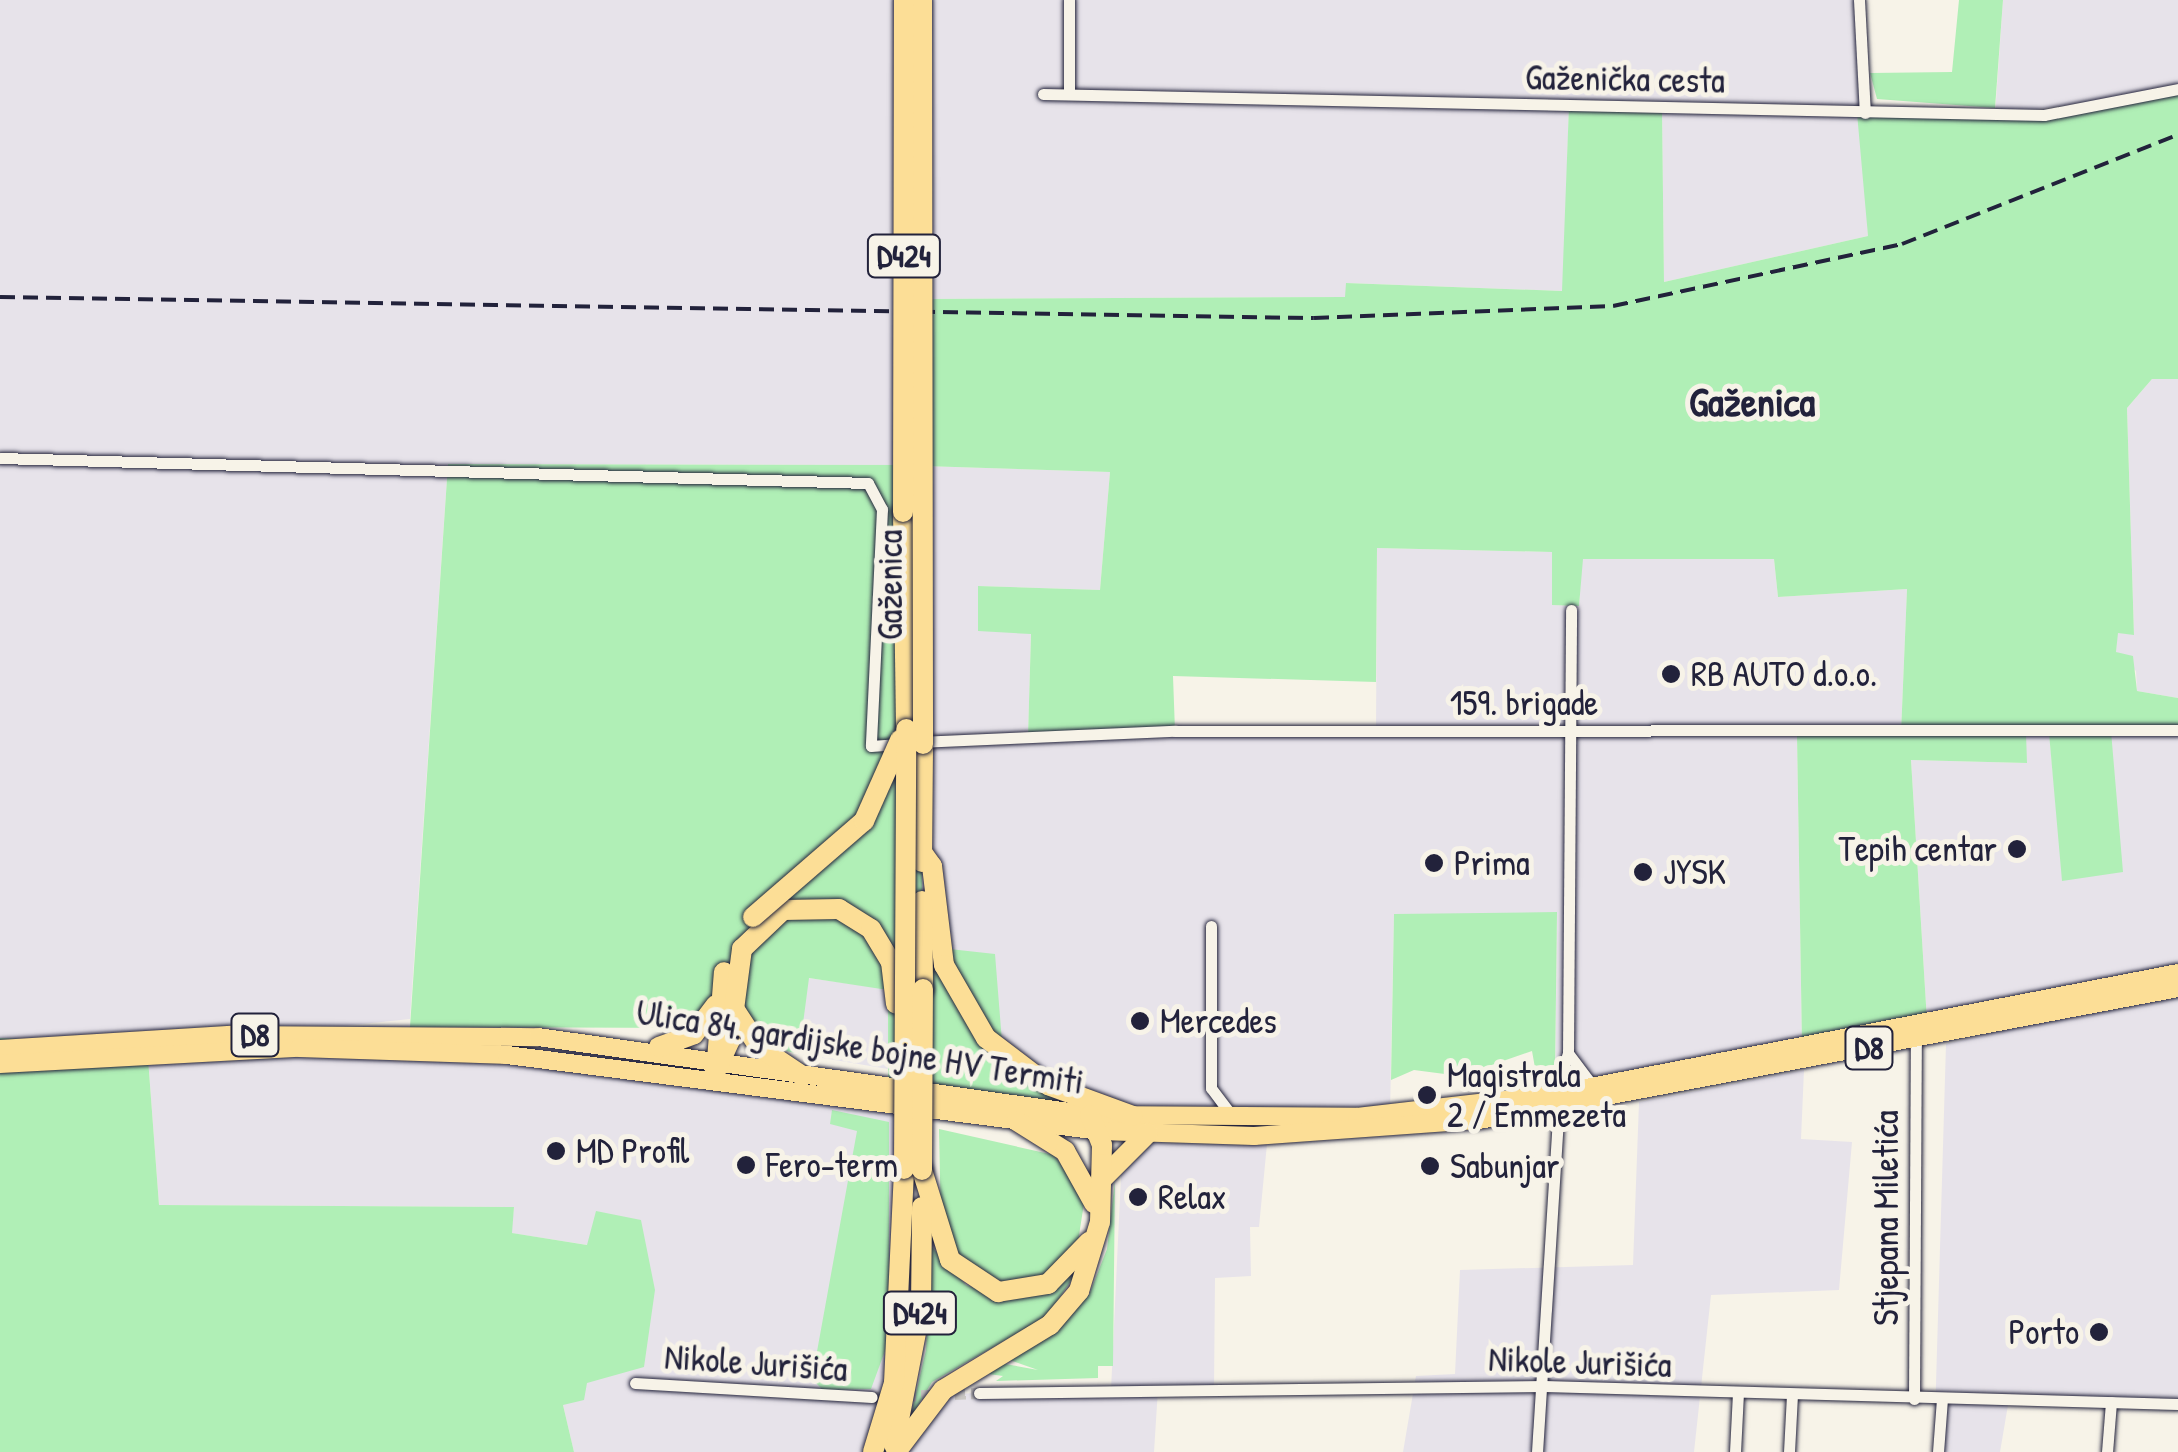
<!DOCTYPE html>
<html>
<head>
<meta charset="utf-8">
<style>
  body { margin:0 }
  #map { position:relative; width:2178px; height:1452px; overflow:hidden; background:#f7f3e8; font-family:"Patrick Hand",sans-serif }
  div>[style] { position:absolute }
  .built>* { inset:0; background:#e7e3ea }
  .green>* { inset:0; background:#b0efb6 }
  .street-tunnel>* { height:11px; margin-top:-5.5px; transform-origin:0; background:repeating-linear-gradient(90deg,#ccc9c5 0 11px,transparent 0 16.5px) }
  .roads { filter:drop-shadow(0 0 2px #22223b) drop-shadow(0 0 2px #22223b) }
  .street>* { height:11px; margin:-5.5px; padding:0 5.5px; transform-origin:5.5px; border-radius:5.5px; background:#f7f3e8 }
  .primary>* { height:18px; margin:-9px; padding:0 9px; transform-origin:9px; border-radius:9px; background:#fcde96 }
  .highway>* { height:20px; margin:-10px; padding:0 10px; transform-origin:10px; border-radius:10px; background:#fcde96 }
  .rail>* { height:4px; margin-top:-2px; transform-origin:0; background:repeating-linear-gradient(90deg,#22223b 0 15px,transparent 0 23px) }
  .bridges { filter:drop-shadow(0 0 2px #22223b) drop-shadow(0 0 2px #22223b) }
  .highway-bridge>* { height:20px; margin:-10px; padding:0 10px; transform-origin:10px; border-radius:10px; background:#fcde96 }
  .dots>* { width:28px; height:28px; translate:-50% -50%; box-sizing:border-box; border:5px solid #f7f3e8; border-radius:50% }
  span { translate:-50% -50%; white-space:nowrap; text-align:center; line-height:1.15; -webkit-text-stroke:10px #f7f3e8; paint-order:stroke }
  .shield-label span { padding:2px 8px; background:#f7f3e8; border:2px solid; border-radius:8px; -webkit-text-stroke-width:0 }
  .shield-label { font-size:32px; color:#22223b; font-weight:700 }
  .street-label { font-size:35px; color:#22223b }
  .poi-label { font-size:35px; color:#22223b }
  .left { translate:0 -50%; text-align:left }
  .right { translate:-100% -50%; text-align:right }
  .quarter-label { font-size:40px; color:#22223b; font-weight:700 }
</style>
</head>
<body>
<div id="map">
  <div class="built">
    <i style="clip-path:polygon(0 0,904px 0,903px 465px,448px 464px,410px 1019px,160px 1045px,567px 1050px,913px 1099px,899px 1395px,1111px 1390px,1122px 1154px,1149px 1143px,1267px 1144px,1259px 1227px,1250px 1227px,1251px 1276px,1215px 1278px,1214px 1389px,1158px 1389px,1154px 1452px,574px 1452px,563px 1405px,588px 1245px,511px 1233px,514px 1207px,159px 1205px,147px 1045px,0 1038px)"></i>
    <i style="clip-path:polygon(916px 0,1859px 0,1868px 236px,1664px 282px,1662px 108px,1569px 106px,1563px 291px,1347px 283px,1346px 297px,928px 299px)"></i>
    <i style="clip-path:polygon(2003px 0,2178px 0,2178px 89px,1995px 115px)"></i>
    <i style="clip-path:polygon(2152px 379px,2178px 379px,2178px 698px,2137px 691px,2136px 671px,2116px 652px,2117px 632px,2134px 634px,2127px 408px)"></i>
    <i style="clip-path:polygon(922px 466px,1110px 472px,1100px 590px,978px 586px,1031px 633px,1028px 736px,1376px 730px,1377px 548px,1552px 552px,1553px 605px,1579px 606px,1582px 559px,1774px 559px,1778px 597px,1907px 589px,1901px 733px,1797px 736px,1802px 1046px,1555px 1094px,1557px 913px,1394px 915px,1390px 1114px,1070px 1112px,1003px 1054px,941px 949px,922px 946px)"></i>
    <i style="clip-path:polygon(2110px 730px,2178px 730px,2178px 973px,1927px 1021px,1911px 760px,2026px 763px,2026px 733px,2049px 732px,2063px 880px)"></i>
    <i style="clip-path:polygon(808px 978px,888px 989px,888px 1069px,799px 1054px)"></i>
    <i style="clip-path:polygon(2178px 988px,2178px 1404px,2009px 1399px,2000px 1452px,1934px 1452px,1946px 1044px)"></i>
    <i style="clip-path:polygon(1804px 1070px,1801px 1139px,1852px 1142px,1839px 1290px,1711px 1295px,1694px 1452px,1403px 1452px,1416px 1376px,1455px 1374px,1460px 1270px,1633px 1265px,1639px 1102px)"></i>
  </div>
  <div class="green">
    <i style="clip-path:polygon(1959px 0,2003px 0,1995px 108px,1877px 99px,1870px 73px,1952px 72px)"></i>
    <i style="clip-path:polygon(2178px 89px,2178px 379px,2152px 379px,2127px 408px,2134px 635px,2118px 633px,2116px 652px,2133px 656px,2137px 691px,2178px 698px,2178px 730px,2111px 731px,2123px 872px,2062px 881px,2049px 733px,2026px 733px,2027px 763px,1911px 760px,1927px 1021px,1802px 1046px,1797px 735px,1901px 733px,1907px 589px,1778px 597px,1774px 559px,1583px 559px,1579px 606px,1552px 605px,1552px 552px,1377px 548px,1376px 682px,1173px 676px,1175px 731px,1028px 736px,1031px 634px,978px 631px,978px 586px,1100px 590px,1110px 472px,923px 466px,922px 946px,995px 954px,1003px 1054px,1070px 1112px,888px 1096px,888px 990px,809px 978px,799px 1054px,688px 1028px,410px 1027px,448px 464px,922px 465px,928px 299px,1345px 297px,1346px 283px,1562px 291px,1569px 105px,1662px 108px,1664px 282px,1868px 236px,1857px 113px,2044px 115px)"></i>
    <i style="clip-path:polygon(1557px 912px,1555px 1073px,1537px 1079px,1532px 1051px,1460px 1076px,1414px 1070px,1391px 1080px,1394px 914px)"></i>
    <i style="clip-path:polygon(0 1038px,147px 1045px,159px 1205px,514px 1207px,512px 1233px,587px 1245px,596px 1211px,641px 1220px,655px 1290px,644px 1367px,587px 1383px,584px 1400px,563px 1405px,574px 1452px,0 1452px)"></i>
    <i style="clip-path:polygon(832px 1110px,889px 1122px,889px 1340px,871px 1389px,823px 1390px,812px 1379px,857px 1131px,830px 1124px)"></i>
    <i style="clip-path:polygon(939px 1129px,1054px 1155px,1085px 1197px,1077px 1248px,1043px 1277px,1002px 1282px,952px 1251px,941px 1225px)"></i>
    <i style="clip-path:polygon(1115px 1180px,1113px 1366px,1098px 1366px,1098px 1378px,996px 1381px,1003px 1376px,981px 1373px,1000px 1363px,1038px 1370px,1007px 1359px,1089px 1295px,1107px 1249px)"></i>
    <i style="clip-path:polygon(931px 1246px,966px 1285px,1005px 1298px,1043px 1294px,1085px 1260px,1047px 1316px,932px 1382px,910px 1419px,926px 1350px)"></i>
  </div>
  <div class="street-tunnel">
    <i style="left:872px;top:1397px;width:107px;rotate:-2.1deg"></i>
  </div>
  <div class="roads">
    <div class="street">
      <i style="left:1859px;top:0;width:113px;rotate:87deg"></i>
      <i style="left:1043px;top:94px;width:1001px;rotate:1.2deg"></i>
      <i style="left:2044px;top:115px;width:136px;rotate:-11deg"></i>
      <i style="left:1069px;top:94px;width:94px;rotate:-90deg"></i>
      <i style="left:0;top:458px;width:868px;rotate:1.65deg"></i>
      <i style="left:868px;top:483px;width:30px;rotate:62deg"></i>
      <i style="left:882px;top:509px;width:237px;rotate:92.7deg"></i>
      <i style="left:871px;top:746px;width:28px;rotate:-4deg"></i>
      <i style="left:918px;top:742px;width:257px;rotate:-2.5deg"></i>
      <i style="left:1175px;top:731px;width:1003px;rotate:-0.06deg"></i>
      <i style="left:1211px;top:926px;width:162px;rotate:90deg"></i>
      <i style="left:1211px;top:1088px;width:34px;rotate:53deg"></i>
      <i style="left:1568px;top:1053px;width:40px;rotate:53deg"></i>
      <i style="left:1555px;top:1094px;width:43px;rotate:-72.4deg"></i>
      <i style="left:1568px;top:1053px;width:443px;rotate:-89.6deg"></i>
      <i style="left:635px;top:1383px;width:237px;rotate:3.4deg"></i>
      <i style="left:979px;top:1393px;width:565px;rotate:-0.71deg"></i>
      <i style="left:1544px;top:1386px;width:634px;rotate:1.63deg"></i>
      <i style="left:1914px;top:1399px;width:361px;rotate:-89.7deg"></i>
      <i style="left:1537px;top:1452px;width:346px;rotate:-86.4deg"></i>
      <i style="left:1735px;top:1452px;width:59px;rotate:-87.1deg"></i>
      <i style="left:1789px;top:1452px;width:58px;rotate:-87deg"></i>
      <i style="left:1938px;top:1452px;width:53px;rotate:-85.7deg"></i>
      <i style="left:2107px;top:1452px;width:50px;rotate:-85.4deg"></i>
    </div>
    <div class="primary">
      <i style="left:0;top:1049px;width:232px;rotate:-3.5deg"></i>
      <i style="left:232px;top:1035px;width:306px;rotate:0.4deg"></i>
      <i style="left:538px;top:1037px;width:557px;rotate:8.04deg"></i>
      <i style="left:1090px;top:1115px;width:267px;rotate:0.4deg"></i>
      <i style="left:1357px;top:1117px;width:199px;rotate:-6.6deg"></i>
      <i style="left:1555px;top:1094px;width:635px;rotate:-10.99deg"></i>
      <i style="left:0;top:1064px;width:299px;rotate:-3.1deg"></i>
      <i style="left:299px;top:1048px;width:208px;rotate:1.9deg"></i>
      <i style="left:507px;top:1055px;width:598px;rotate:7.3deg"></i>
      <i style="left:1100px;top:1131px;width:154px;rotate:1.9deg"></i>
      <i style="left:1254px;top:1136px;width:226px;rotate:-4.1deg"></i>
      <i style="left:1479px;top:1120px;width:711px;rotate:-10.69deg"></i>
    </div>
    <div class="highway">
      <i style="left:903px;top:512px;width:217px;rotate:89.2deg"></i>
      <i style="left:921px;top:851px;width:19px;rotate:54deg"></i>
      <i style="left:932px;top:866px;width:100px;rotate:83.1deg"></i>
      <i style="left:944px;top:965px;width:84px;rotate:60.1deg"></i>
      <i style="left:986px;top:1038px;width:78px;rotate:37.2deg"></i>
      <i style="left:1048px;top:1085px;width:90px;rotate:20deg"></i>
      <i style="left:922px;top:862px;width:118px;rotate:-89.5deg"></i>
      <i style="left:922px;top:901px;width:88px;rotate:89.3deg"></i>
      <i style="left:733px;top:1007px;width:48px;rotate:57deg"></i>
      <i style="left:759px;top:1047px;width:50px;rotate:33.7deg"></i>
      <i style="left:659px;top:1047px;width:37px;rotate:-20deg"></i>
      <i style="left:694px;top:1034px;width:36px;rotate:-53deg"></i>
      <i style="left:717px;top:1060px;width:88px;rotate:-85.5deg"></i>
      <i style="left:713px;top:1077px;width:41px;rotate:-65.3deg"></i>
      <i style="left:730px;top:1040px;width:92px;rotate:-82.5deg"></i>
      <i style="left:742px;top:949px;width:57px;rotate:-43.6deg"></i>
      <i style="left:783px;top:910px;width:56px;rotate:-1deg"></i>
      <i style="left:839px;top:909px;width:38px;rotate:32deg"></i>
      <i style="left:871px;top:929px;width:39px;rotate:59deg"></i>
      <i style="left:891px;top:962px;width:42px;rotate:83.2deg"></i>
      <i style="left:1017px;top:1121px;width:57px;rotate:32deg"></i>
      <i style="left:1065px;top:1151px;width:60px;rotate:60.9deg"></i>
      <i style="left:922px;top:1170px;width:94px;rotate:72.7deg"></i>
      <i style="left:950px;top:1260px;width:58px;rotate:33.7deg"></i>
      <i style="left:998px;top:1292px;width:51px;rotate:-9.1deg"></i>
      <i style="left:1048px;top:1284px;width:59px;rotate:-45.7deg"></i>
      <i style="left:1101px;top:1180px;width:66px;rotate:-45deg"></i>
      <i style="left:894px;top:1445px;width:140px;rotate:-78.9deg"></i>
      <i style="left:921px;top:1308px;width:101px;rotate:-89.4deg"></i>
      <i style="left:873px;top:1452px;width:72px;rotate:-73.1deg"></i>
      <i style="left:894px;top:1383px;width:214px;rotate:-87.3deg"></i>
      <i style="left:896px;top:1452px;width:78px;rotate:-52.8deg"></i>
      <i style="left:943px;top:1390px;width:125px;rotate:-31.3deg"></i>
      <i style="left:1050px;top:1325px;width:45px;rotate:-49.5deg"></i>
      <i style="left:1079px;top:1291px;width:72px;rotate:-73.1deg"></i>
      <i style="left:1100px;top:1222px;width:77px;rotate:-88.5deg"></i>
      <i style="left:1102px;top:1145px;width:32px;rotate:-112deg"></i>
    </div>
  </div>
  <div class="rail">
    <i style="left:0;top:297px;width:1314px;rotate:0.92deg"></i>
    <i style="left:1314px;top:318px;width:299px;rotate:-2.3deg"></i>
    <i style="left:1613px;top:306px;width:296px;rotate:-12.1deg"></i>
    <i style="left:1902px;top:244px;width:297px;rotate:-21.6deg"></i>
  </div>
  <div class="bridges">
    <div class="highway-bridge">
      <i style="left:922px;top:0;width:744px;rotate:89.92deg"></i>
      <i style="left:903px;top:512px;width:512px;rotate:-89.89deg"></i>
      <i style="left:753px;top:917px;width:147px;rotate:-40.9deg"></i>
      <i style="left:864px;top:821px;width:89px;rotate:-66deg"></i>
      <i style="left:904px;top:1169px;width:440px;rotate:-89.7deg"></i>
      <i style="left:922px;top:1170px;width:181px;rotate:-89.7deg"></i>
    </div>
  </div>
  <div class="dots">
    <i style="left:1671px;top:674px;background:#22223b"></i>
    <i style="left:2017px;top:849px;background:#22223b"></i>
    <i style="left:1434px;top:863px;background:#22223b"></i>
    <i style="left:1643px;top:872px;background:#22223b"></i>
    <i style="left:1140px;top:1021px;background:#22223b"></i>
    <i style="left:1427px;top:1095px;background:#22223b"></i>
    <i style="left:556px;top:1151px;background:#22223b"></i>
    <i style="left:746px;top:1165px;background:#22223b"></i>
    <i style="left:1430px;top:1166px;background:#22223b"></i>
    <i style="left:1138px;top:1197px;background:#22223b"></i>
    <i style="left:2099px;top:1332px;background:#22223b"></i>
  </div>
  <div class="shield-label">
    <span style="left:904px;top:256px">D424</span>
    <span style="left:255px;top:1035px">D8</span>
    <span style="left:1869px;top:1048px">D8</span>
    <span style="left:920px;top:1313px">D424</span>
  </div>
  <div class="street-label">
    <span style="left:1625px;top:79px;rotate:1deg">Gaženička cesta</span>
    <span style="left:890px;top:585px;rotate:-90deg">Gaženica</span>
    <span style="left:1524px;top:703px">159. brigade</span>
    <span style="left:860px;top:1047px;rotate:9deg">Ulica 84. gardijske bojne HV Termiti</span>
    <span style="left:1886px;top:1218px;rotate:-90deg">Stjepana Miletića</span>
    <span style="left:1580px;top:1362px;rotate:2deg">Nikole Jurišića</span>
    <span style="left:756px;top:1363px;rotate:4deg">Nikole Jurišića</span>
  </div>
  <div class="poi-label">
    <span class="left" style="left:1691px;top:674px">RB AUTO d.o.o.</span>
    <span class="right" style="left:1997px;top:849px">Tepih centar</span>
    <span class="left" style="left:1454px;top:863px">Prima</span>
    <span class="left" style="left:1663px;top:872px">JYSK</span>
    <span class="left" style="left:1160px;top:1021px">Mercedes</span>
    <span class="left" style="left:1447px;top:1095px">Magistrala<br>2 / Emmezeta</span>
    <span class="left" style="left:576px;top:1151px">MD Profil</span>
    <span class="left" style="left:766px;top:1165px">Fero-term</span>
    <span class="left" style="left:1450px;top:1166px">Sabunjar</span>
    <span class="left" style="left:1158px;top:1197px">Relax</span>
    <span class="right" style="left:2079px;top:1332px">Porto</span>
  </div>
  <div class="quarter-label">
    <span style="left:1752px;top:401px">Gaženica</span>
  </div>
</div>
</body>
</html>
